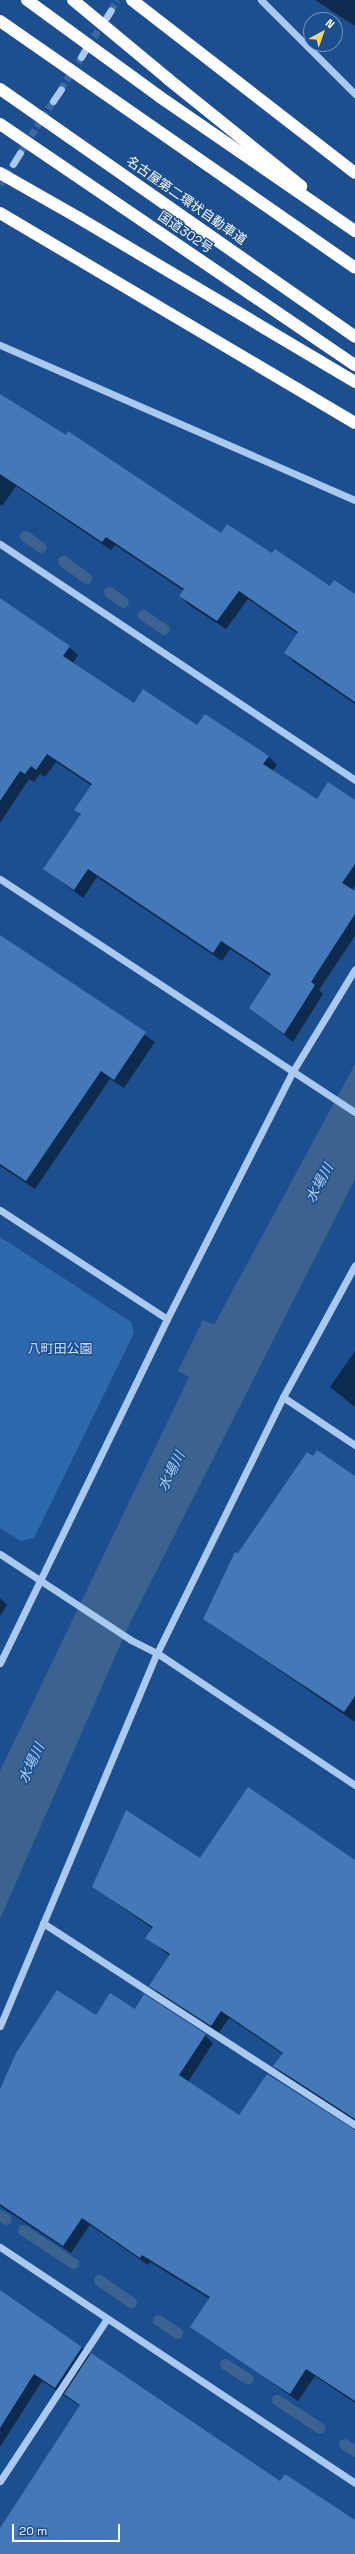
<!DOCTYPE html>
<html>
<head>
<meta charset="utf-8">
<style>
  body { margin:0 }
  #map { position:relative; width:355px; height:2554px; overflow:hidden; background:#1b4f8f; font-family:"Space Grotesk","Noto Sans JP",sans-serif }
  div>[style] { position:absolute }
  .green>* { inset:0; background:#2e69ad }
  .water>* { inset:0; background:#3c6290 }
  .shadow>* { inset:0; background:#0007 }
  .stream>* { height:11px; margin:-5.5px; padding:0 5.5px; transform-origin:5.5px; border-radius:5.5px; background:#3c6290 }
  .building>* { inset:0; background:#4478b7 }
  .minor-tunnel>* { height:7px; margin-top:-3.5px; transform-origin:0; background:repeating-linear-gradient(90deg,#3d69a0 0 7px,transparent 0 10.5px) }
  .minor>* { height:7px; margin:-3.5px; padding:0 3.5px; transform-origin:3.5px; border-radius:3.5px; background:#a9c9ee }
  .highway>* { height:12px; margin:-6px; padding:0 6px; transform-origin:6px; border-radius:6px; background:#fff }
  .highway-bridge>* { height:12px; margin:-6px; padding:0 6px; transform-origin:6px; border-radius:6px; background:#fff }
  span { translate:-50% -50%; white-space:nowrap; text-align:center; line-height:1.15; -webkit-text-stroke:3px #1b4f8f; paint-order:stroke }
  .street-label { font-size:13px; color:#fff }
  .park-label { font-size:13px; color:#cfe3fa }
  .water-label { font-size:14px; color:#b5d3f5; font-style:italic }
  .north { position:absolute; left:303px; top:12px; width:40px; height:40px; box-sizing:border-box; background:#1b4f8f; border:1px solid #7695bc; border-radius:50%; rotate:40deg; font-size:11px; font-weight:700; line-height:16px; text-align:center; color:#fff }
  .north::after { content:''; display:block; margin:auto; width:14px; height:18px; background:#ffd166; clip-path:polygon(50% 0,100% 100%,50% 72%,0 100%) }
  .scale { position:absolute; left:12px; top:2524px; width:108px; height:18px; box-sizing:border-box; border:2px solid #fff; border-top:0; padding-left:5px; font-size:12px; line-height:14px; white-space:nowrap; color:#fff; -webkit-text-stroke:3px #1b4f8f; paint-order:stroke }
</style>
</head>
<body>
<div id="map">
  <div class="green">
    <i style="clip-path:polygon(0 1237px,131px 1322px,134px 1333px,34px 1538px,21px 1541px,0 1528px)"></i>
  </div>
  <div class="water">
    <i style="clip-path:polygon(355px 1064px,355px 1179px,129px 1625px,0 1919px,0 1771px,189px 1377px,178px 1371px,203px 1320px,214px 1325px)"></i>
  </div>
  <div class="shadow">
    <i style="clip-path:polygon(315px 0,355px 0,355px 26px)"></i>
    <i style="clip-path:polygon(0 396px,221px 534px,272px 555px,330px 588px,355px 595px,355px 704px,294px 662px,285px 653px,298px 634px,248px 599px,226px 629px,189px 605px,180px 596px,184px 591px,115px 545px,111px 550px,16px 486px,2px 506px,0 504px)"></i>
    <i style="clip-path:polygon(0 598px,69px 647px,78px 655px,73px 663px,134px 704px,268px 756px,277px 765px,272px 771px,318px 800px,355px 801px,355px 885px,352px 890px,355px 893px,355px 936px,319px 990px,323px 994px,293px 1042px,250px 1008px,271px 976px,230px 949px,222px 961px,97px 877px,83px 898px,45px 869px,81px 815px,75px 809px,92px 786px,56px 762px,45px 777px,40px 774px,34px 782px,29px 779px,0 823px)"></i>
    <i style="clip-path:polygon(0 936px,155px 1042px,124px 1088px,110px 1079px,35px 1189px,0 1166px)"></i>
    <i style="clip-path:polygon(355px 1351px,355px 1407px,330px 1387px)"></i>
    <i style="clip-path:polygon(355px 1477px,355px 1722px,204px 1619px,238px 1555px)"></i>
    <i style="clip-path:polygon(0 1598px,7px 1605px,0 1616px)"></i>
    <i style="clip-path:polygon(200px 1859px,355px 1862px,355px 2123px,282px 2074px,274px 2066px,283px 2054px,229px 2018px,219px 2033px,158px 1993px,150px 1986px,170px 1956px,147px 1938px,153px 1929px,93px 1887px)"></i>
    <i style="clip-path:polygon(58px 1991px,96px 2016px,135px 2010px,205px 2035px,213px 2043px,188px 2082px,239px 2116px,355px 2129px,355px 2403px,315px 2376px,298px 2401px,192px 2326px,210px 2299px,150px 2262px,148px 2265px,90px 2225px,71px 2253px,0 2206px,0 2092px,20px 2047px)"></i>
    <i style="clip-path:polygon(0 2292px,280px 2483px,355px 2522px,355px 2554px,0 2554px,0 2530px,80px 2406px,42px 2381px,0 2447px)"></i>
  </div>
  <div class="stream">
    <i style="left:25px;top:536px;width:19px;rotate:35deg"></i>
    <i style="left:63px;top:561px;width:29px;rotate:36deg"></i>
    <i style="left:109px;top:592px;width:17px;rotate:36deg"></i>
    <i style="left:143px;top:615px;width:25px;rotate:34deg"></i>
    <i style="left:0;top:2215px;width:7px;rotate:34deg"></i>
    <i style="left:23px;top:2230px;width:60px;rotate:33.4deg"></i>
    <i style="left:99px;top:2280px;width:39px;rotate:35deg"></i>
    <i style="left:158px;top:2320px;width:23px;rotate:34deg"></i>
    <i style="left:225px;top:2364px;width:27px;rotate:33deg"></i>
    <i style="left:277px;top:2400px;width:51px;rotate:33.1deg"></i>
    <i style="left:344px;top:2444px;width:13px;rotate:32deg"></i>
  </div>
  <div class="building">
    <i style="clip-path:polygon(0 394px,66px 435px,68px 431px,221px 533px,227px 524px,272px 553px,275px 549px,330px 586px,334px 580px,355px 594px,355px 702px,284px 653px,298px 632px,239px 591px,217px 621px,179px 596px,184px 589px,106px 537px,102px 542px,0 474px)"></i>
    <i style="clip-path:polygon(0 598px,70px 646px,63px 656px,134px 703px,143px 689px,197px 725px,205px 714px,269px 756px,263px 764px,317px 799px,328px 782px,355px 800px,355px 864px,342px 883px,355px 891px,355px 914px,311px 982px,315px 985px,284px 1034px,249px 1008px,271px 974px,221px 941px,213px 953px,88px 869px,74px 890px,43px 869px,81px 814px,74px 810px,92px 784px,47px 754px,36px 770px,31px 766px,25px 774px,20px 771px,0 801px)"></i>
    <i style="clip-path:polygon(0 935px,146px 1032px,114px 1080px,101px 1071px,26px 1181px,0 1164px)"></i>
    <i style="clip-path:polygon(317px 1450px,355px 1476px,355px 1696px,344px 1712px,203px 1619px,235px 1552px,238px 1553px,307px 1452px,313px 1456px)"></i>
    <i style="clip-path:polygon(248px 1787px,355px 1860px,355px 2119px,273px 2066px,283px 2053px,221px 2011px,211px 2026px,149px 1986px,170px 1954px,145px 1938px,153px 1927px,92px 1887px,126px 1810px,200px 1858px)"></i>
    <i style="clip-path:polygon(57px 1990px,96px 2015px,110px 1993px,135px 2009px,144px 1994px,206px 2034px,179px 2075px,239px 2115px,267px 2074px,355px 2130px,355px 2401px,306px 2369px,290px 2394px,261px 2375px,190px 2327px,210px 2297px,142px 2255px,140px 2258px,82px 2218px,63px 2246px,0 2204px,0 2089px,16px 2053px)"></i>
    <i style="clip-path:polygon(0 2290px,82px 2347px,55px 2388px,34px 2374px,0 2428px)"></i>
    <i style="clip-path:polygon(91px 2353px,280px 2481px,285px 2474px,355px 2520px,355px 2554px,0 2554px,0 2528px,80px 2405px,64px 2394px)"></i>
  </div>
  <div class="minor-tunnel">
    <i style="left:111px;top:10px;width:12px;rotate:-59deg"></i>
    <i style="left:88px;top:45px;width:28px;rotate:-55deg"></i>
    <i style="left:61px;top:89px;width:38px;rotate:-58deg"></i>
    <i style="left:20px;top:153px;width:62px;rotate:-57.6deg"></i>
    <i style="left:0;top:184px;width:24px;rotate:-57deg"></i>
  </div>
  <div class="minor">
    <i style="left:261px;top:0;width:133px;rotate:45deg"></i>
    <i style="left:106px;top:18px;width:9px;rotate:-58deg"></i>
    <i style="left:81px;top:57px;width:14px;rotate:-60deg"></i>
    <i style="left:53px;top:101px;width:14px;rotate:-56deg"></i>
    <i style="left:13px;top:164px;width:13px;rotate:-58deg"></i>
    <i style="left:0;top:345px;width:387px;rotate:23.6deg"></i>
    <i style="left:0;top:544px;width:426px;rotate:33.6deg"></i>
    <i style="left:0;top:879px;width:425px;rotate:33.3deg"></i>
    <i style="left:0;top:1210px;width:199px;rotate:33.1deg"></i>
    <i style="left:283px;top:1397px;width:87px;rotate:33.7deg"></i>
    <i style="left:0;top:1554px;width:157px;rotate:33.3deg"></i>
    <i style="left:131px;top:1640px;width:29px;rotate:27deg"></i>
    <i style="left:157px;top:1653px;width:238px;rotate:33.7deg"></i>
    <i style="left:0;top:1663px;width:382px;rotate:-64.1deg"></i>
    <i style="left:167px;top:1319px;width:278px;rotate:-63.1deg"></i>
    <i style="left:293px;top:1071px;width:119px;rotate:-58.7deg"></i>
    <i style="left:43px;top:1923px;width:372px;rotate:32.9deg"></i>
    <i style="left:0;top:2026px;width:405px;rotate:-67.2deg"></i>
    <i style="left:157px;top:1653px;width:285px;rotate:-63.8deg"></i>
    <i style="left:283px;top:1397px;width:150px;rotate:-61.4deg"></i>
    <i style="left:0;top:2247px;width:426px;rotate:33.6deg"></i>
    <i style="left:0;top:2481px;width:194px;rotate:-56.6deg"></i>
  </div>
  <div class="highway">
    <i style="left:27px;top:0;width:165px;rotate:36.1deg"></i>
    <i style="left:160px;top:97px;width:237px;rotate:34.5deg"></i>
    <i style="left:132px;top:0;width:282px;rotate:37.8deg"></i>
    <i style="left:168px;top:79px;width:171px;rotate:38.8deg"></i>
    <i style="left:0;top:124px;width:429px;rotate:34.2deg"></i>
    <i style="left:0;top:213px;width:412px;rotate:30.6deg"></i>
    <i style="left:79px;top:218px;width:321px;rotate:30.7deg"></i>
  </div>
  <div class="highway-bridge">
    <i style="left:73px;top:0;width:124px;rotate:39.7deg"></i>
    <i style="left:0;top:21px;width:432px;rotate:34.8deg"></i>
    <i style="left:0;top:89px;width:433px;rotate:34.9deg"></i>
    <i style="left:0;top:173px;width:91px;rotate:29.7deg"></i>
  </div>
  <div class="street-label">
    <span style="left:186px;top:201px;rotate:35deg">名古屋第二環状自動車道</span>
    <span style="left:185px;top:233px;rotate:34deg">国道302号</span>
  </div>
  <div class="park-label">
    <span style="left:60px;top:1349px">八町田公園</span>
  </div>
  <div class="water-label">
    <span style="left:319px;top:1183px;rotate:-62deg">水場川</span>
    <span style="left:171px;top:1471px;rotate:-63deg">水場川</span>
    <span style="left:31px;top:1763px;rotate:-65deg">水場川</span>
  </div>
  <div class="north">N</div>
  <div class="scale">20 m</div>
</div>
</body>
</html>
